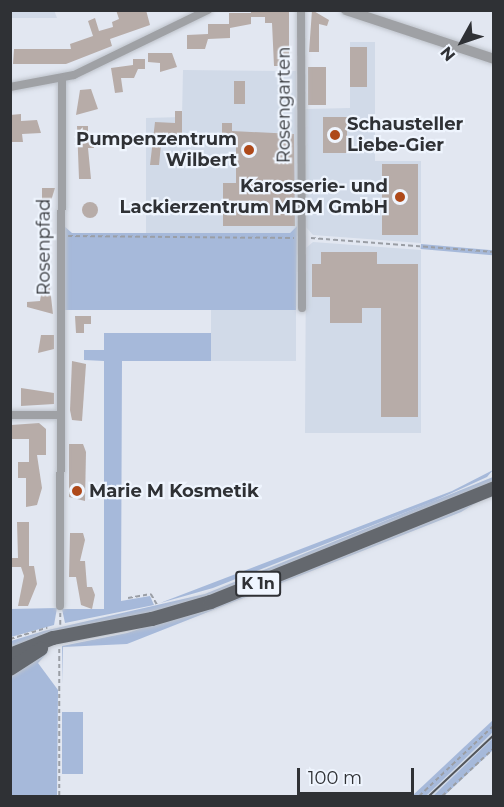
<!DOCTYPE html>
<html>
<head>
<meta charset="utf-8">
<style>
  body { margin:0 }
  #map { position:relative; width:504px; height:807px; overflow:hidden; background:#e2e7f1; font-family:Montserrat,sans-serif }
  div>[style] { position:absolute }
  .built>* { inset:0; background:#d1dae8; transform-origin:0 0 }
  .green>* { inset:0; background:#a6b9da; transform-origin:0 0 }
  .building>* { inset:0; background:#b7aca8; transform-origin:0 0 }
  .round { border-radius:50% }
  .path>* { height:1.5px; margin-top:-0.75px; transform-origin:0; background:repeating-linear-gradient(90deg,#9a9ea5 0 4.5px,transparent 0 7.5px) }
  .roads { filter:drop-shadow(0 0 2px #bec3cb) drop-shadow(0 0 2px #bec3cb) }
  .minor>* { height:8px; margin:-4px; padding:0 4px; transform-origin:4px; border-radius:4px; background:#9fa1a5 }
  .tertiary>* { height:10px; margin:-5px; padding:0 5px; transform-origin:5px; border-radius:5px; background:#9fa1a5 }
  .primary>* { height:14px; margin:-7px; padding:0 7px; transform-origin:7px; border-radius:7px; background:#64686e }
  .rail>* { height:2px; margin:-1px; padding:0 1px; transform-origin:1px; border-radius:1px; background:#53565b }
  .dots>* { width:16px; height:16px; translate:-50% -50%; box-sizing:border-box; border:3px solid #eff5fe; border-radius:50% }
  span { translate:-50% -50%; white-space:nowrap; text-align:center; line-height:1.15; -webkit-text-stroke:4.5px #eff5fe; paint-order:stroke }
  .shield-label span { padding:2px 4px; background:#eff5fe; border:2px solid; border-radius:4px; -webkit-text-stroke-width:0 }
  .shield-label { font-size:16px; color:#2f3135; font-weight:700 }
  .street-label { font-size:18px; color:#2f3135 }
  .poi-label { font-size:18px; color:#2f3135; font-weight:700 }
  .left { translate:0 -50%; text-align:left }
  .right { translate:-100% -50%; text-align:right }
  .frame { position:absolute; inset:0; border:12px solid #2f3135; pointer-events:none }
  .north { position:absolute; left:432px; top:12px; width:60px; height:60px; -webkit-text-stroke:4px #eff5fe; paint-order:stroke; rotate:230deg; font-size:16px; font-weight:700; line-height:24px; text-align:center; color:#2f3135 }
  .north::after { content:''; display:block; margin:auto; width:21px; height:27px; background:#2f3135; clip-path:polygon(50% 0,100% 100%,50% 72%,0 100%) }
  .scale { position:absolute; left:297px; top:768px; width:117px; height:27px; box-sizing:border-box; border:3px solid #2f3135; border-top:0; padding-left:8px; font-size:18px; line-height:21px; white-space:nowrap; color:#2f3135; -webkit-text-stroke:4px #eff5fe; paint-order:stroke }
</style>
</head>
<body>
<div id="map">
  <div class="built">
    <i style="clip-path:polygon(54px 10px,57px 18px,11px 18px,11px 11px)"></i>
    <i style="clip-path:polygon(350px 42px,375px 42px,375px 161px,421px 161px,421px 243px,313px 235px,306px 227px,306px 109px,350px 108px)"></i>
    <i style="clip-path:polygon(183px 70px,296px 71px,297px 226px,290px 233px,146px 233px,146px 118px,182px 117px)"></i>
    <i style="clip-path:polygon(313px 242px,421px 250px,421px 433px,305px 433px,306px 248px)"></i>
    <i style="left:211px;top:310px;width:85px;height:51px"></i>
    <i style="clip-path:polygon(493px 732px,493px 738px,433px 796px,426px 796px)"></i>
  </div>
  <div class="green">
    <i style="clip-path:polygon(64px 226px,72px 233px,290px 233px,297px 226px,296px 310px,62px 310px)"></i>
    <i style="left:421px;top:244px;width:72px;height:5px;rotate:5deg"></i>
    <i style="clip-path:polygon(104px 333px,211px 333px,211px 361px,122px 361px,121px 601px,150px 596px,154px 605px,65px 623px,62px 609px,104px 609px,104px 361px,84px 360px,84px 350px,104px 350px)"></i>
    <i style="clip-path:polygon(493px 470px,487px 477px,432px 502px,213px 588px,160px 603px,452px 491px)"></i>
    <i style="clip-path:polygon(493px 477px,493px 482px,182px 607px,11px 647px,11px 641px,44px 631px,205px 594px)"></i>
    <i style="clip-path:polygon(493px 493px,461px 512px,127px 644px,63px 647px,63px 684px,62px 646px,127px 633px,237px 597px)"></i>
    <i style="clip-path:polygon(57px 608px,54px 625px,11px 637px,10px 609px)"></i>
    <i style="clip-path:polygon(49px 651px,38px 663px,58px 690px,57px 796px,11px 796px,11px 675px)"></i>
    <i style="left:62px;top:712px;width:21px;height:62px"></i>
    <i style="clip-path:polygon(493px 720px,493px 732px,426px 796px,412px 796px)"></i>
    <i style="clip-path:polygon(493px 738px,493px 750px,444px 796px,433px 796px)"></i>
  </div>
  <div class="building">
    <i style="clip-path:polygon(116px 10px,146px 10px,150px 25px,110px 39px,112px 46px,66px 64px,13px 64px,14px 49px,71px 49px,70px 44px,93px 36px,88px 21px,95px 18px,99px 31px,113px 27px,112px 22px,119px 19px)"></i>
    <i style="clip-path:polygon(251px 10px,289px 10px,289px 66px,274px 66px,272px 23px,265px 23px,265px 17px,251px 17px)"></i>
    <i style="clip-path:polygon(312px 10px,329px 20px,327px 26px,319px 24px,319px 52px,309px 52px)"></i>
    <i style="clip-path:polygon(229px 13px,251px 13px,251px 24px,230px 28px,230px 38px,208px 39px,205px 49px,187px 49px,187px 35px,208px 34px,208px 24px,229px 24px)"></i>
    <i style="left:350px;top:47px;width:17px;height:40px"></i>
    <i style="clip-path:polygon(148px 53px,172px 53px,177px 67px,160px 72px,160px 63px,148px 62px)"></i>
    <i style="clip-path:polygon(133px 59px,145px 59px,145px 69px,138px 69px,134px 78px,121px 78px,123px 92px,115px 93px,111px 68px,133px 65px)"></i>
    <i style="left:308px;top:67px;width:18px;height:38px"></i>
    <i style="left:234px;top:81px;width:11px;height:23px"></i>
    <i style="clip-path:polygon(91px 89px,98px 109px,76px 115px,80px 90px)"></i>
    <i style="clip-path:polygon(175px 111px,182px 111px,182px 138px,162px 134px,159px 165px,150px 165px,155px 122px,175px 123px)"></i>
    <i style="clip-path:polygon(21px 114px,21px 121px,37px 120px,41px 133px,22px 134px,23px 142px,10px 142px,10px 115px)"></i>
    <i style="left:323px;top:117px;width:24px;height:36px"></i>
    <i style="clip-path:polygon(222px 123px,232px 123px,232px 131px,294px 134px,295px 226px,223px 226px,223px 183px,236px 183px,236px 141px,222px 141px)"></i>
    <i style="clip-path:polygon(77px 126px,88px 126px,88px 137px,94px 136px,94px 148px,88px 148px,91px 179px,79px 179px)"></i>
    <i style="left:382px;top:164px;width:36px;height:71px"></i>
    <i style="clip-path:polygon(42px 188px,55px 188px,50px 204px,42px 204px)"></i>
    <i class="round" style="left:82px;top:202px;width:16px;height:16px"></i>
    <i style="clip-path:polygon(321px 252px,377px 252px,377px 264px,418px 264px,418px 417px,381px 417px,381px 308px,362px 308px,362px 323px,330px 323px,330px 297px,312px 297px,312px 264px,321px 264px)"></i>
    <i style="clip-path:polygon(42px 288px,50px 288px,53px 314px,27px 307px,27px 302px,40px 301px)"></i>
    <i style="clip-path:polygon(75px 316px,91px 316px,91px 324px,84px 324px,84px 333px,76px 333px)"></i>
    <i style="clip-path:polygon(41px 335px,54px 335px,54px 349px,38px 353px)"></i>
    <i style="clip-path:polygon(72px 361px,86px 364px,82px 421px,72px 420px,70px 410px)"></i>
    <i style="clip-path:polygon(21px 388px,54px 393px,54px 404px,21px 406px)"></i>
    <i style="clip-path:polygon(39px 423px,46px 429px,46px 455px,37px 455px,42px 488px,37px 505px,26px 507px,26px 478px,18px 478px,18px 462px,29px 462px,29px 439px,12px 439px,11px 425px)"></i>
    <i style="clip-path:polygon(69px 444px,83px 444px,86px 452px,85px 501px,69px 497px)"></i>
    <i style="clip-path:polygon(17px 522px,29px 522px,29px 566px,34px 566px,37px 584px,28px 606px,18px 606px,24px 576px,21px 567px,11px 567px,11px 558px,18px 558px)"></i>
    <i style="clip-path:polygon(70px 533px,83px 533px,85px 540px,80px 561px,85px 561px,87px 587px,92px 587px,95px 595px,92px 609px,81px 605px,76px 577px,69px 577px)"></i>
  </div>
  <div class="path">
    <i style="left:68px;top:236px;width:226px;rotate:0.5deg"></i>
    <i style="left:311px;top:238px;width:184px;rotate:4.4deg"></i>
    <i style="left:128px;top:598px;width:23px;rotate:-10deg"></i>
    <i style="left:151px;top:594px;width:14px;rotate:60deg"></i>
    <i style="left:60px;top:625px;width:12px;rotate:-90deg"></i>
    <i style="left:10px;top:639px;width:39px;rotate:-17deg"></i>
    <i style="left:59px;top:796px;width:149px;rotate:-90deg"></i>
    <i style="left:419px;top:796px;width:103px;rotate:-43.4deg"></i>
    <i style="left:442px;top:796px;width:71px;rotate:-42.7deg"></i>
  </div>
  <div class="roads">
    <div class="minor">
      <i style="left:301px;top:10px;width:298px;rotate:89.8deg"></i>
      <i style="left:10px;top:87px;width:65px;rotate:-10.6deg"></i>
      <i style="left:74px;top:75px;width:149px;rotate:-25.9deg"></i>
      <i style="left:10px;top:415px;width:51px"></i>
      <i style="left:60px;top:606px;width:527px;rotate:-89.78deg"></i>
    </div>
    <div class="tertiary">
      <i style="left:346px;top:10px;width:156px;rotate:18.3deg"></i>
    </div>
    <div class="primary">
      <i style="left:10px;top:655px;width:46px;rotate:-21.6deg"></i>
      <i style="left:53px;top:638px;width:101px;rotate:-10.9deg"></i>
      <i style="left:152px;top:619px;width:61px;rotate:-16.1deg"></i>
      <i style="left:211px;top:602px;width:305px;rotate:-21.9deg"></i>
      <i style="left:10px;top:669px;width:37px;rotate:-33deg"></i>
    </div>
  </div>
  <div class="rail">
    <i style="left:429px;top:796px;width:89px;rotate:-43.2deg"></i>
  </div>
  <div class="dots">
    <i style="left:335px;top:135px;background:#ae491a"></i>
    <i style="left:249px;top:150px;background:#ae491a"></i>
    <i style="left:400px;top:197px;background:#ae491a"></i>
    <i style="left:77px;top:491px;background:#ae491a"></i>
  </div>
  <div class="shield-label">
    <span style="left:258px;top:584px">K 1n</span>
  </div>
  <div class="street-label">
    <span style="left:284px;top:105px;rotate:-90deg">Rosengarten</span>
    <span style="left:44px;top:247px;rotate:-90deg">Rosenpfad</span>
  </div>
  <div class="poi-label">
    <span class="left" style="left:347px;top:135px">Schausteller<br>Liebe-Gier</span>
    <span class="right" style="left:237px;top:150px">Pumpenzentrum<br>Wilbert</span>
    <span class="right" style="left:388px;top:197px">Karosserie- und<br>Lackierzentrum MDM GmbH</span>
    <span class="left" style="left:89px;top:491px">Marie M Kosmetik</span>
  </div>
  <div class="frame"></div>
  <div class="north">N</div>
  <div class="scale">100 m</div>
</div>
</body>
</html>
